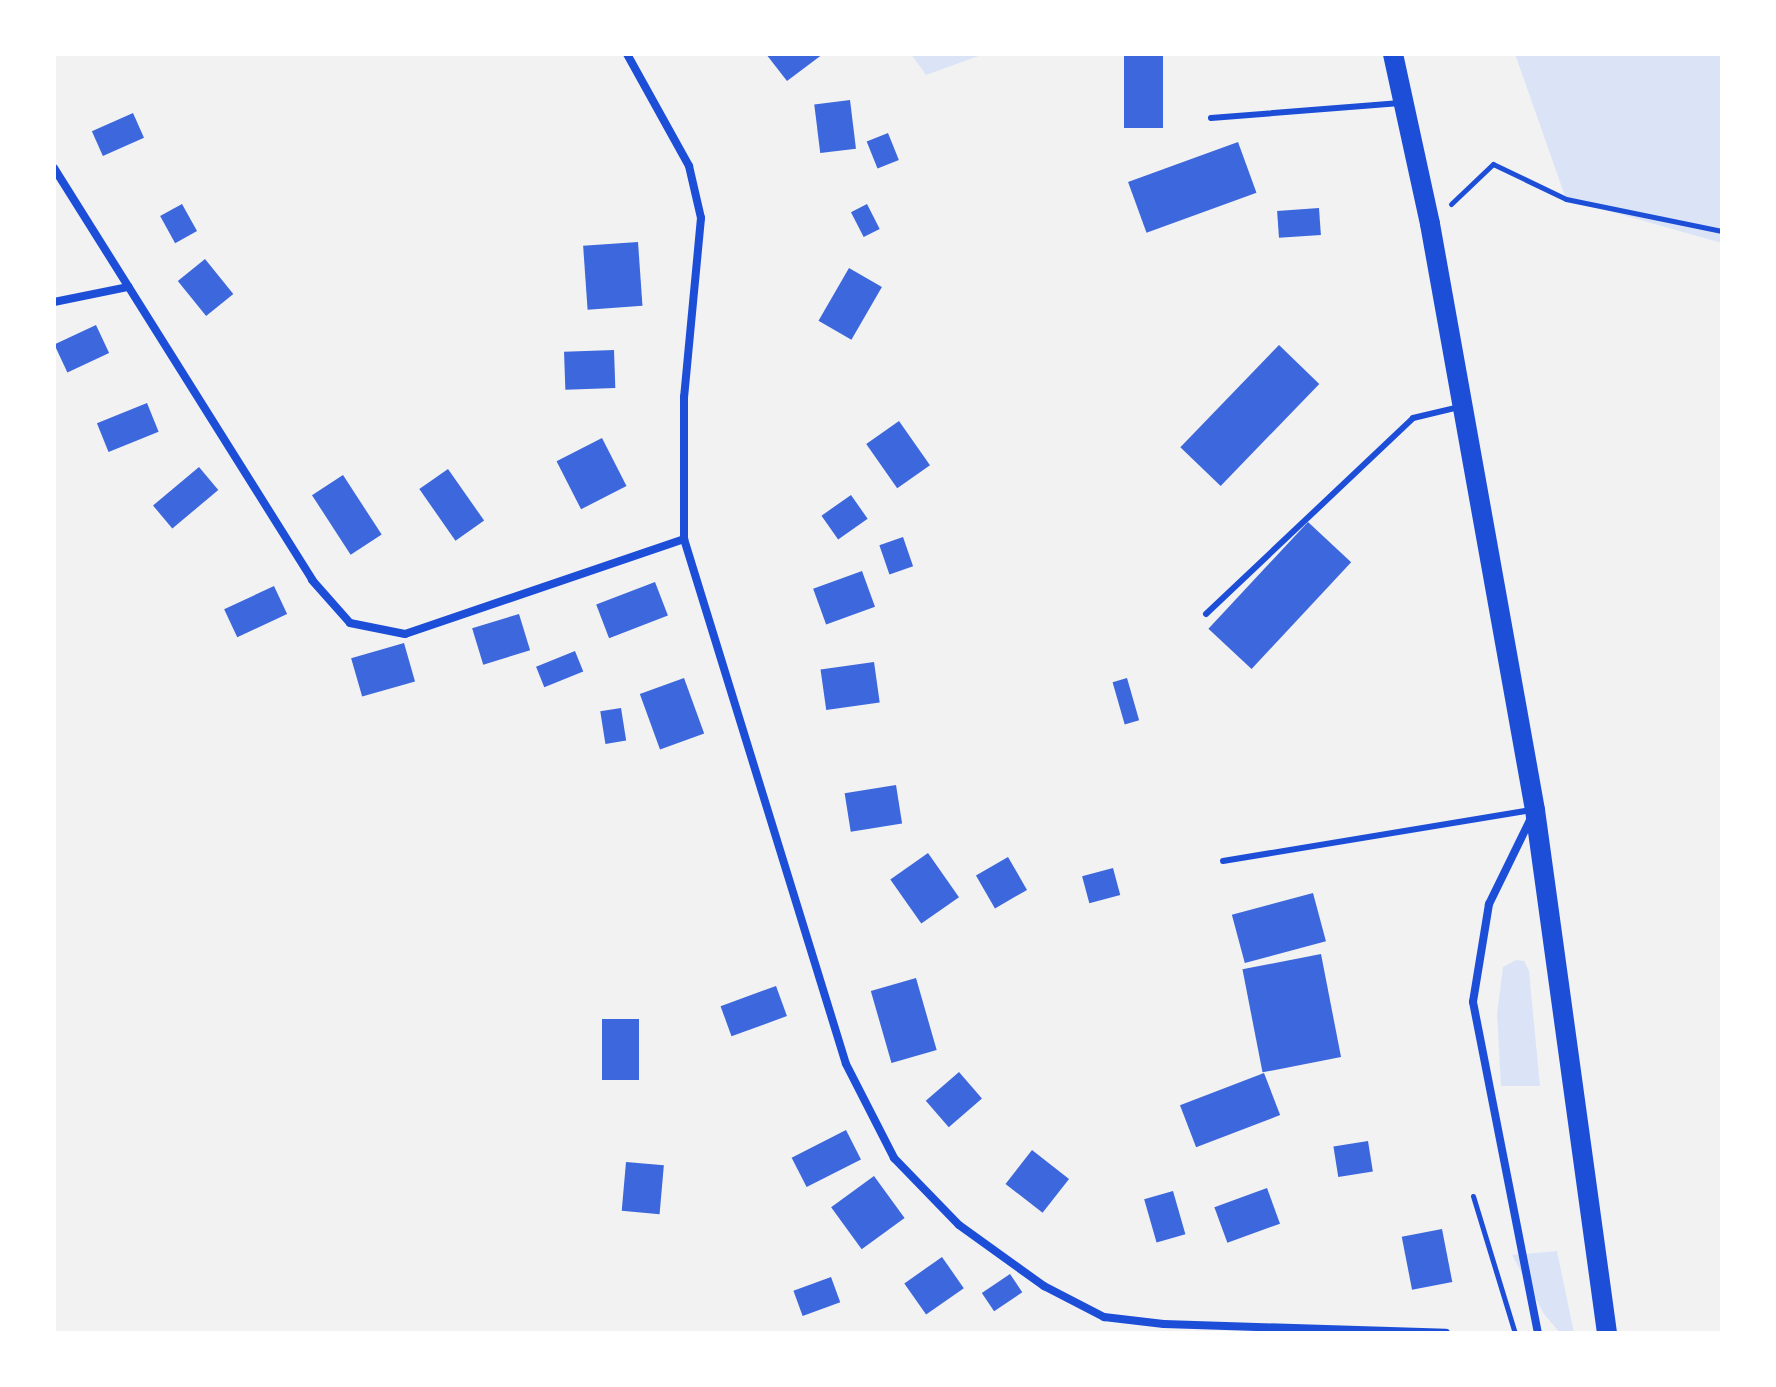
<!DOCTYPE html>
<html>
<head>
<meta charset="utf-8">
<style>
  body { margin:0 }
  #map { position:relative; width:1776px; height:1387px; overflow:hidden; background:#f2f2f2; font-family:Inter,sans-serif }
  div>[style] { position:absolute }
  .green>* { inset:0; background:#dbe4f7 }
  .building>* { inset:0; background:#3d67dc; transform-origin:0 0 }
  .path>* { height:5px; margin:-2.5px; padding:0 2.5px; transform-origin:2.5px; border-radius:2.5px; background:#1d4ed8 }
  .service>* { height:6px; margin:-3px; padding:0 3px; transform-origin:3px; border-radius:3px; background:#1d4ed8 }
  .minor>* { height:8px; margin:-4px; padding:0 4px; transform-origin:4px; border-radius:4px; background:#1d4ed8 }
  .primary>* { height:20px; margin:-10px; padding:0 10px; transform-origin:10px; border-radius:10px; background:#1d4ed8 }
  span { translate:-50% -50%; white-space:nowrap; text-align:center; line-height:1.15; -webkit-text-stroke:7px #fff; paint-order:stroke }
  .frame { position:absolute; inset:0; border:56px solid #fff; pointer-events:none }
</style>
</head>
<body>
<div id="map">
  <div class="green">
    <i style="clip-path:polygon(911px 54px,984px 54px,926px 75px)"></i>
    <i style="clip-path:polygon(1515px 54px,1722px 54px,1722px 243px,1566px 199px)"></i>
    <i style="clip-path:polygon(1516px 960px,1524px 961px,1529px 971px,1540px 1086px,1501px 1086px,1497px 1014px,1503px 967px)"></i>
    <i style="clip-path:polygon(1557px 1251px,1574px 1333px,1560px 1333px,1544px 1314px,1512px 1255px)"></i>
  </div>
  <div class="building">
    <i style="clip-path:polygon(766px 54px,823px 54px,787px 81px)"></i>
    <i style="left:1124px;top:54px;width:39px;height:74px"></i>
    <i style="left:850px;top:100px;width:49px;height:36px;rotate:83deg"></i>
    <i style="left:133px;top:113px;width:27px;height:45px;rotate:66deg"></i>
    <i style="left:888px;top:133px;width:29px;height:23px;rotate:68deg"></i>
    <i style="left:1238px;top:142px;width:54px;height:117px;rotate:70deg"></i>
    <i style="left:182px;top:204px;width:31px;height:25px;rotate:61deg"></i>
    <i style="left:867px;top:204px;width:28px;height:18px;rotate:63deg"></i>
    <i style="left:1319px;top:208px;width:27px;height:42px;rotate:86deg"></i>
    <i style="left:638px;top:242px;width:64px;height:55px;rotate:86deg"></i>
    <i style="left:205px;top:259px;width:45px;height:35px;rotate:51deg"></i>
    <i style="left:849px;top:268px;width:38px;height:61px;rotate:30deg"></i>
    <i style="left:96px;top:325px;width:31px;height:46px;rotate:65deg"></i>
    <i style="left:1279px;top:345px;width:56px;height:142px;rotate:44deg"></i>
    <i style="left:614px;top:350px;width:38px;height:50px;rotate:88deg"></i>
    <i style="left:147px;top:403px;width:31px;height:54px;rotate:68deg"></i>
    <i style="left:899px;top:421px;width:54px;height:40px;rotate:55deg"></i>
    <i style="left:602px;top:438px;width:54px;height:51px;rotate:63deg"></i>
    <i style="left:199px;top:467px;width:30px;height:60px;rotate:50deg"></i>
    <i style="left:448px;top:469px;width:63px;height:35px;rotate:55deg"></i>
    <i style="left:343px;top:475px;width:71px;height:37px;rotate:57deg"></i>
    <i style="left:851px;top:495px;width:29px;height:36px;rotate:55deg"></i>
    <i style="left:1308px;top:522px;width:59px;height:146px;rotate:43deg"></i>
    <i style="left:903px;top:537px;width:31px;height:25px;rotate:71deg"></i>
    <i style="left:862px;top:571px;width:38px;height:52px;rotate:70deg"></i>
    <i style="left:655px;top:582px;width:36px;height:63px;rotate:69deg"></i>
    <i style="left:274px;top:586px;width:31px;height:55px;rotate:65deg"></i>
    <i style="left:519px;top:614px;width:38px;height:49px;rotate:73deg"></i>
    <i style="left:404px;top:643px;width:40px;height:55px;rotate:74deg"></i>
    <i style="left:575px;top:651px;width:22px;height:42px;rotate:68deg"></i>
    <i style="left:874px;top:662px;width:41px;height:54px;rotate:82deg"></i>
    <i style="left:684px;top:678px;width:59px;height:47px;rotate:70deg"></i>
    <i style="left:1127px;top:678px;width:44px;height:15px;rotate:74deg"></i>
    <i style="left:621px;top:708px;width:33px;height:21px;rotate:81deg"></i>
    <i style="left:896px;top:785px;width:39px;height:52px;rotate:81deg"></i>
    <i style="left:928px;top:853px;width:54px;height:46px;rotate:55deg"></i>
    <i style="left:1008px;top:857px;width:38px;height:37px;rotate:60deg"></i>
    <i style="left:1113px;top:868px;width:28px;height:32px;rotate:75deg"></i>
    <i style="left:1313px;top:893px;width:50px;height:84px;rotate:75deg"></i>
    <i style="left:1321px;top:954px;width:105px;height:80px;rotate:79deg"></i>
    <i style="left:916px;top:978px;width:75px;height:47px;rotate:74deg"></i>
    <i style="left:776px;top:986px;width:32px;height:59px;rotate:70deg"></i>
    <i style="left:602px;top:1019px;width:37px;height:61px"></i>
    <i style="left:959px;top:1072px;width:35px;height:44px;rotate:49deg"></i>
    <i style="left:1264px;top:1073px;width:45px;height:90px;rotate:69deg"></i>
    <i style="left:846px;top:1130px;width:33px;height:61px;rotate:63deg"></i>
    <i style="left:1368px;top:1141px;width:31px;height:35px;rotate:81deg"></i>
    <i style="left:1032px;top:1150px;width:47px;height:43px;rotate:38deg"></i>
    <i style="left:626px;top:1162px;width:38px;height:49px;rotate:5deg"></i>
    <i style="left:874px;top:1176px;width:52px;height:53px;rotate:54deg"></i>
    <i style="left:1267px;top:1188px;width:38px;height:56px;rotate:70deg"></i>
    <i style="left:1173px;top:1191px;width:45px;height:30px;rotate:74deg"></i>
    <i style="left:1442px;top:1229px;width:54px;height:41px;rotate:79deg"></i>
    <i style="left:942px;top:1257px;width:38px;height:46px;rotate:55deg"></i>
    <i style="left:1010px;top:1274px;width:22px;height:34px;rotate:56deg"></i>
    <i style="left:831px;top:1277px;width:27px;height:40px;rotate:70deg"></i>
  </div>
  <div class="path">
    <i style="left:1451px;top:204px;width:58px;rotate:-43.6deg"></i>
    <i style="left:1493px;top:164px;width:81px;rotate:25.6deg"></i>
    <i style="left:1566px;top:199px;width:159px;rotate:11.6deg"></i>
    <i style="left:1473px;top:1196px;width:143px;rotate:73deg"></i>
  </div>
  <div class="service">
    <i style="left:1211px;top:118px;width:190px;rotate:-4.5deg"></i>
    <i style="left:1206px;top:614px;width:285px;rotate:-43.4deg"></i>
    <i style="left:1413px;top:418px;width:47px;rotate:-13.4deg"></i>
    <i style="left:1223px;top:861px;width:312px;rotate:-9.4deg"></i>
  </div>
  <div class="minor">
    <i style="left:627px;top:54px;width:128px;rotate:61deg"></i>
    <i style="left:689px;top:166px;width:53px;rotate:77deg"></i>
    <i style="left:701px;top:218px;width:180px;rotate:95.4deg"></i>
    <i style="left:684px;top:397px;width:142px;rotate:90deg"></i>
    <i style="left:684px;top:539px;width:549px;rotate:72.85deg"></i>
    <i style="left:846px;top:1064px;width:106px;rotate:62.9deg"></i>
    <i style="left:894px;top:1158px;width:93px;rotate:45.9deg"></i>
    <i style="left:959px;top:1225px;width:105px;rotate:35.7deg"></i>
    <i style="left:1044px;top:1286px;width:68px;rotate:27.3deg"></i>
    <i style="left:1104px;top:1317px;width:60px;rotate:6.7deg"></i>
    <i style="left:1164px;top:1324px;width:282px;rotate:1.8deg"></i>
    <i style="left:54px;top:168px;width:486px;rotate:57.9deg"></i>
    <i style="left:312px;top:580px;width:57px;rotate:48.5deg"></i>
    <i style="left:350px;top:623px;width:56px;rotate:11.3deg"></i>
    <i style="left:405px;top:634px;width:295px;rotate:-18.8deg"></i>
    <i style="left:54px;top:302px;width:76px;rotate:-11.5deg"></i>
    <i style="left:1531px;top:818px;width:96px;rotate:116deg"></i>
    <i style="left:1489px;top:904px;width:99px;rotate:99.3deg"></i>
    <i style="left:1473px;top:1002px;width:337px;rotate:78.9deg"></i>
  </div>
  <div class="primary">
    <i style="left:1393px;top:54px;width:174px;rotate:77.7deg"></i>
    <i style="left:1430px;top:224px;width:595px;rotate:79.84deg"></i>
    <i style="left:1535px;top:810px;width:528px;rotate:82.16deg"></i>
  </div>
  <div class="frame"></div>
</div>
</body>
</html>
